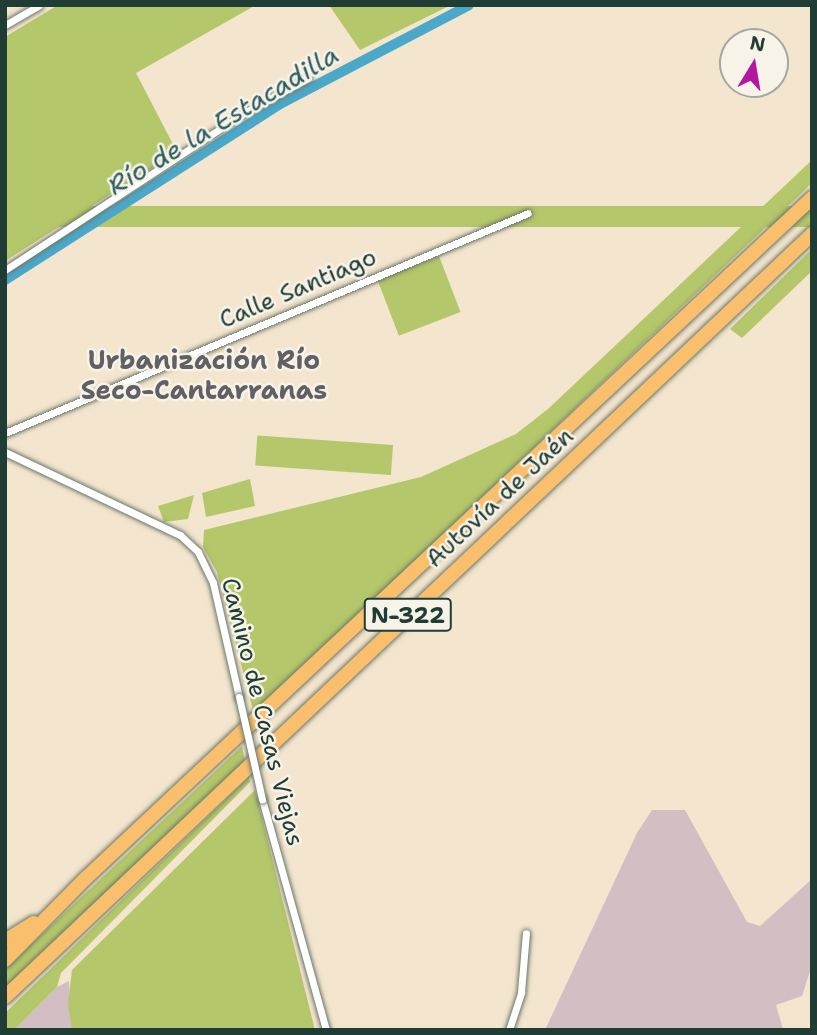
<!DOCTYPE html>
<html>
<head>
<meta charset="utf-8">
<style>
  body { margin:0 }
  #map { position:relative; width:817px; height:1035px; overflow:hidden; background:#f4e5ce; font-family:"Shantell Sans",sans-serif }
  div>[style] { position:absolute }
  .industrial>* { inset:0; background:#d2bec3 }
  .green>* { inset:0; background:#b4c76a; transform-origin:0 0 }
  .canal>* { height:10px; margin:-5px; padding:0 5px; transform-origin:5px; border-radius:5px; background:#4ba8c9 }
  .roads { filter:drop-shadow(0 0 2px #6a786a) drop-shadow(0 0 2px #6a786a) }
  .minor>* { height:7px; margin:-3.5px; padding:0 3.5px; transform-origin:3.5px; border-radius:3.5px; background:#fff }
  .motorway>* { height:14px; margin:-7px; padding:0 7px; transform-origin:7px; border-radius:7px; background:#f9bf6d }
  .bridges { filter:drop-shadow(0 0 2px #6a786a) drop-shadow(0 0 2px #6a786a) }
  .minor-bridge>* { height:7px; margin:-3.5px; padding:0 3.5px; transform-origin:3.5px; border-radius:3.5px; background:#fff }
  span { translate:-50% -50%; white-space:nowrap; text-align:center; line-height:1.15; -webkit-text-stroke:5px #f7f3e8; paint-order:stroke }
  .shield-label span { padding:2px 5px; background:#f7f3e8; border:2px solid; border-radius:5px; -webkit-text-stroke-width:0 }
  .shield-label { font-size:23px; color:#1f3d34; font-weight:700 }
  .street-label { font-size:24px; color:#1f3d34 }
  .water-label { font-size:26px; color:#2c5d61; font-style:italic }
  .neighbourhood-label { font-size:26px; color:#616064; font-weight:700 }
  .frame { position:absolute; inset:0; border:7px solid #1f3d34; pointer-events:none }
  .north { position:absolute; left:719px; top:28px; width:70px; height:70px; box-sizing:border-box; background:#f7f3e8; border:2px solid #a1aaa0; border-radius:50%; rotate:11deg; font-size:19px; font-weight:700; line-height:28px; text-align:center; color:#1f3d34 }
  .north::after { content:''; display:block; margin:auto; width:24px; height:32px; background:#b5179e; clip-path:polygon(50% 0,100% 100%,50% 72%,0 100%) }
</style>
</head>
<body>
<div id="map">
  <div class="industrial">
    <i style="clip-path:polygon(652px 810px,685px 810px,747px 922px,760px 926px,812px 879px,812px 965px,802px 996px,776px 1005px,783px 1029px,545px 1030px,637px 833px)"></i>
    <i style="clip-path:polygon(69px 981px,72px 1030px,14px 1030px,57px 987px)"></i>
  </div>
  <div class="green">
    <i style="clip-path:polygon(58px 5px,256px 5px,136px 73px,177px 152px,5px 261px,5px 37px)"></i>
    <i style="clip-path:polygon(329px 5px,451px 5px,360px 50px)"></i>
    <i style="clip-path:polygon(812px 160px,812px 183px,254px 714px,217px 572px,203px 547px,204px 530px,421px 477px,516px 434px,548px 409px)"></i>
    <i style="left:812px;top:206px;width:21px;height:766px;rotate:90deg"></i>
    <i style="clip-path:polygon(812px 249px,812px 271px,742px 338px,730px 329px)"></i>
    <i style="left:439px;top:256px;width:60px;height:66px;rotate:69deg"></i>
    <i style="left:393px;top:445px;width:30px;height:136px;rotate:94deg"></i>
    <i style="clip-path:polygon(250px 479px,255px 506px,206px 517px,202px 493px)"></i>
    <i style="clip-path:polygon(194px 495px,188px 519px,164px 522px,158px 506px)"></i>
    <i style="clip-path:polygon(242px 746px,245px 762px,5px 990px,5px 969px)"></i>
    <i style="clip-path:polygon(249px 777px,250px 782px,61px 973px,57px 987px,14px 1030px,5px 1030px,5px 1013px)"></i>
    <i style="clip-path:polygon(255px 790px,315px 1030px,72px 1030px,68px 1004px,72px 970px)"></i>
  </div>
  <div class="canal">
    <i style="left:5px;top:280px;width:326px;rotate:-32.6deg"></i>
    <i style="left:280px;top:104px;width:213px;rotate:-27.6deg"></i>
  </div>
  <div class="roads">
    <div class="minor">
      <i style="left:5px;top:25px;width:39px;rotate:-30deg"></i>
      <i style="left:5px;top:270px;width:286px;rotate:-33.3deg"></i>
      <i style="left:244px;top:113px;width:73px;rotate:-28.7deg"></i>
      <i style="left:5px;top:433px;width:567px;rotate:-22.81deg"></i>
      <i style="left:5px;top:452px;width:194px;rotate:25.4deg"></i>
      <i style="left:180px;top:535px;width:25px;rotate:43deg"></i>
      <i style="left:198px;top:552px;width:34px;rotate:64deg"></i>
      <i style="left:213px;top:583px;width:117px;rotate:77.2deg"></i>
      <i style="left:262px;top:799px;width:240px;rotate:74.5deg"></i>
      <i style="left:509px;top:1030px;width:40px;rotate:-72deg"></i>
      <i style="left:521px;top:992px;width:59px;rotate:-85.2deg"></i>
    </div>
    <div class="motorway">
      <i style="left:5px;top:941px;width:34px;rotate:-32deg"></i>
      <i style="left:5px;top:960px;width:115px;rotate:-45.4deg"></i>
      <i style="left:86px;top:878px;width:995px;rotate:-43.13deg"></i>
      <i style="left:5px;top:997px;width:1111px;rotate:-43.39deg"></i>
    </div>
  </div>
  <div class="bridges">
    <div class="minor-bridge">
      <i style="left:239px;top:697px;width:105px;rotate:77.3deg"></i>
    </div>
  </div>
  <div class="shield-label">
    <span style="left:408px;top:615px">N-322</span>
  </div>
  <div class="street-label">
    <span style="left:298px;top:289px;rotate:-23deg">Calle Santiago</span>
    <span style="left:500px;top:498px;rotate:-43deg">Autovía de Jaén</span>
    <span style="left:262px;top:712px;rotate:76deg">Camino de Casas Viejas</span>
  </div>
  <div class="water-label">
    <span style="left:223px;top:120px;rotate:-31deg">Río de la Estacadilla</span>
  </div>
  <div class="neighbourhood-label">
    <span style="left:204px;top:375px">Urbanización Río<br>Seco-Cantarranas</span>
  </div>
  <div class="frame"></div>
  <div class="north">N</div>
</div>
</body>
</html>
